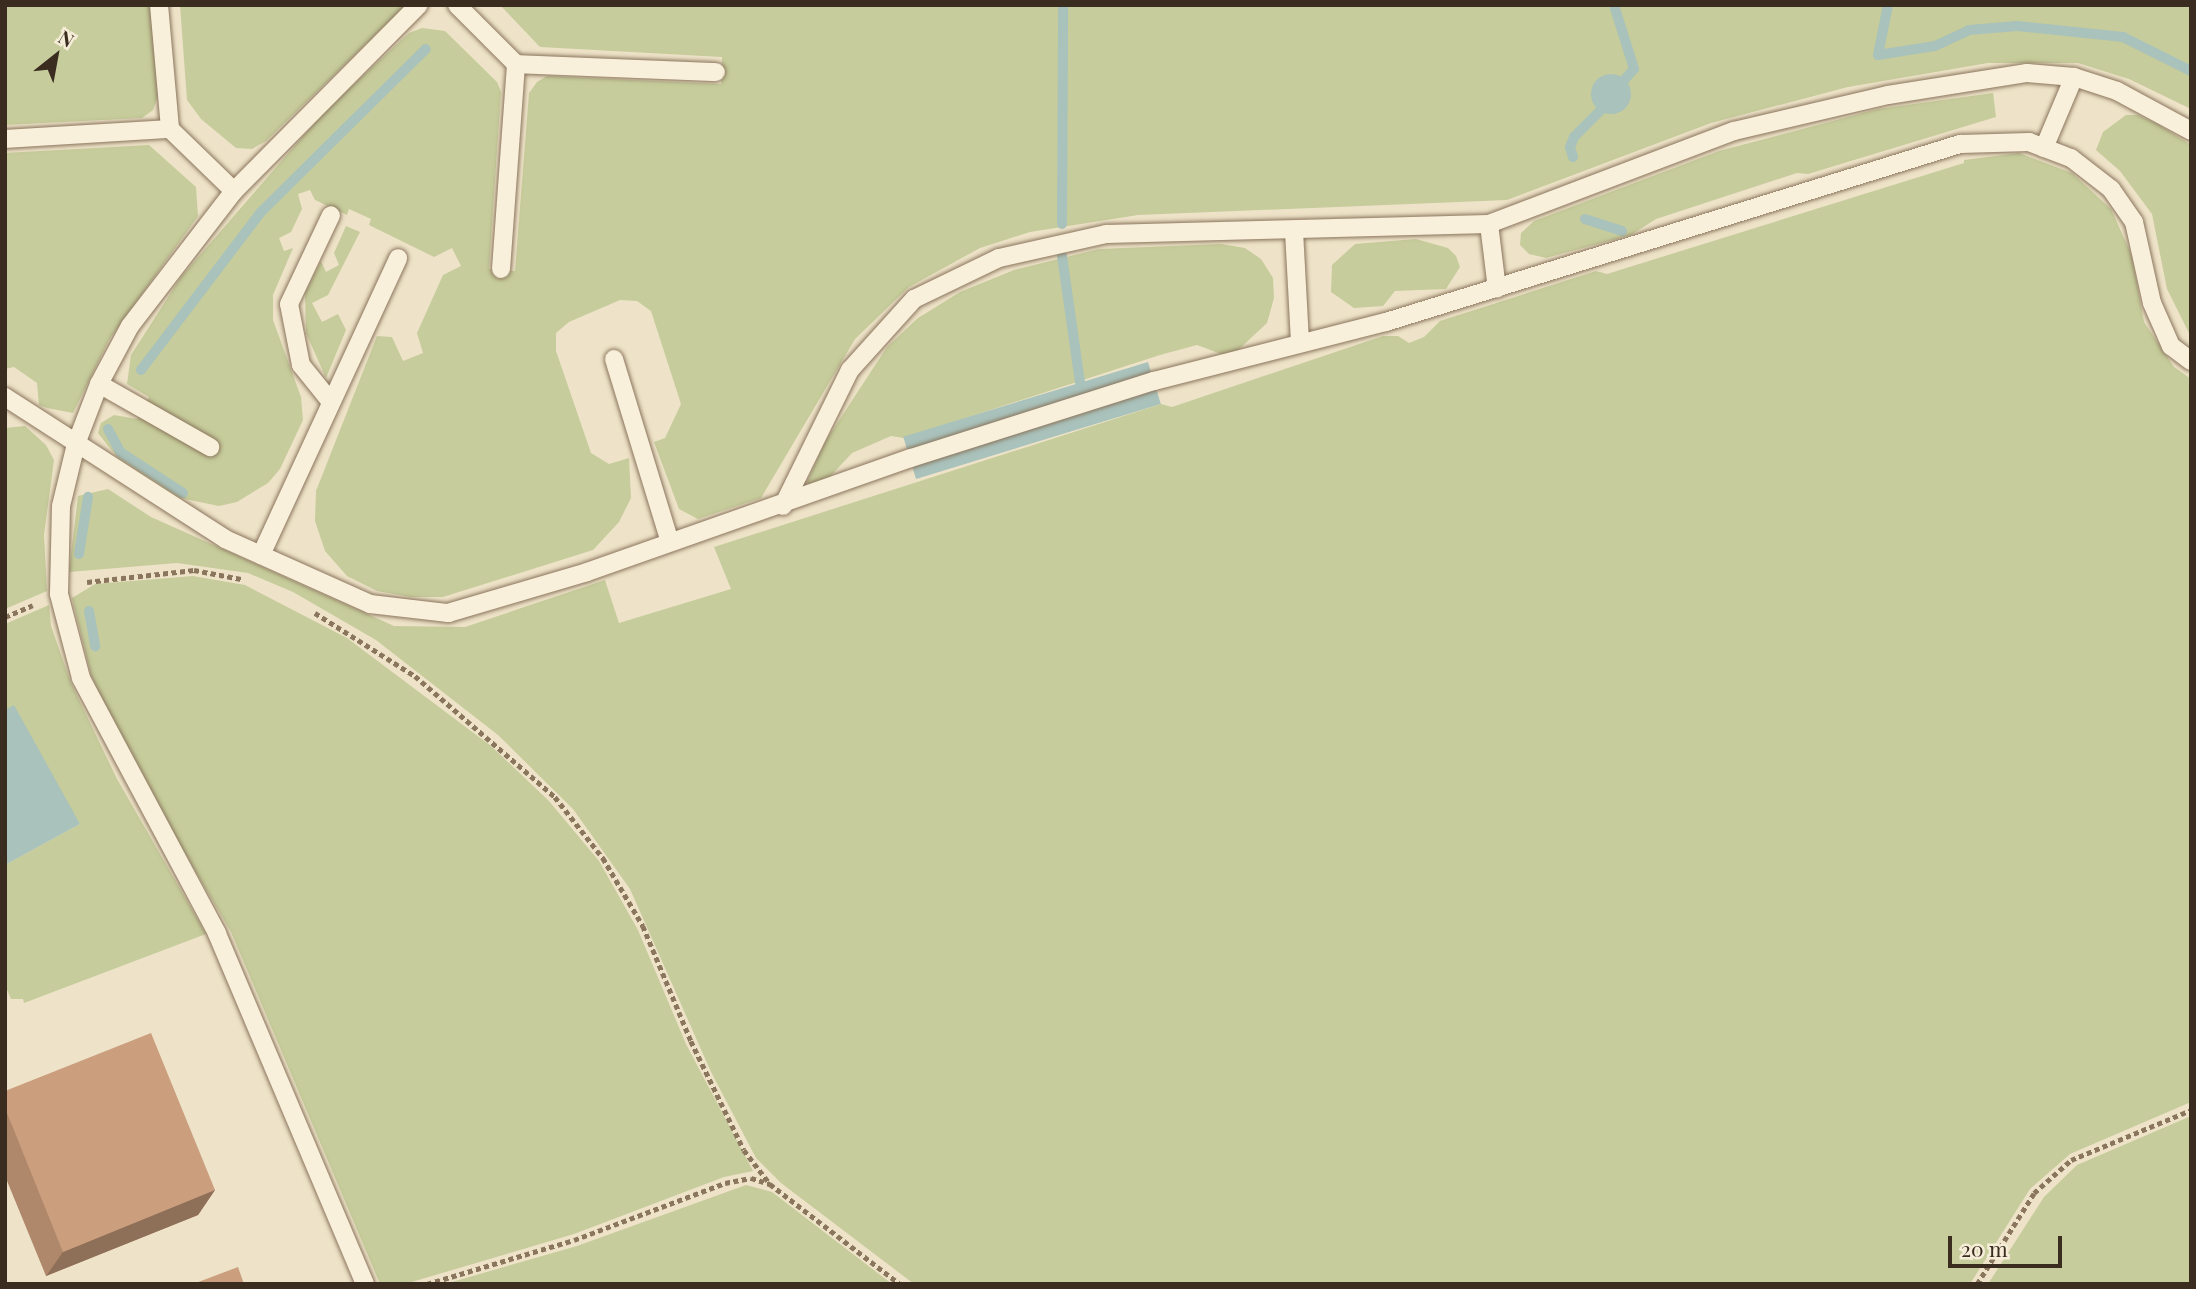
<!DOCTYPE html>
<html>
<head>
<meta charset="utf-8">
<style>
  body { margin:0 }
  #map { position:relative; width:2196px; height:1289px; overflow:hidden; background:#eee3c8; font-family:"Playfair Display",serif }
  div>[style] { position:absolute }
  .green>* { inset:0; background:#c6cc9b }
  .water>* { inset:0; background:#a9c2bb; transform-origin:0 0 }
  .round { border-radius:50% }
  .stream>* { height:10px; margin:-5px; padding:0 5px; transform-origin:5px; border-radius:5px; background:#a9c2bb }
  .path>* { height:4.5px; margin-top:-2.25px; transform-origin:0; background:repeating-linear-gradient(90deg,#8a755d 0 5px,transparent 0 8.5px) }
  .roads { filter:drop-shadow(0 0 2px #8a755d) drop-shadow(0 0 2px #8a755d) }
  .service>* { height:18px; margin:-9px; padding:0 9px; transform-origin:9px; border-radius:9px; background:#f9f0db }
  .wall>* { inset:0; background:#af886c }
  .shaded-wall>* { inset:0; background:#8e6f58 }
  .building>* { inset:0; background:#cb9e7e }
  span { translate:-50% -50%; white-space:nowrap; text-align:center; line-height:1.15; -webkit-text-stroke:5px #f5edd7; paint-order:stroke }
  .frame { position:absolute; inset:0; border:7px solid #3a2d20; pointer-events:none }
  .north { position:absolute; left:21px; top:21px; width:70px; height:70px; -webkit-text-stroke:5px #f5edd7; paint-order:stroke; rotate:31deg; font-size:19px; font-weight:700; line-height:28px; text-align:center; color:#3a2d20 }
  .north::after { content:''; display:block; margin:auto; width:24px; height:32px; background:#3a2d20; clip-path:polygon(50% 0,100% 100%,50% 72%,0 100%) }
  .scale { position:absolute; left:1948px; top:1236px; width:114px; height:32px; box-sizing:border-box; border:4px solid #3a2d20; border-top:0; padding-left:9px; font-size:21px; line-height:24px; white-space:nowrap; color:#3a2d20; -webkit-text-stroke:5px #f5edd7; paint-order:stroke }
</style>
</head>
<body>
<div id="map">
  <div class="green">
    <i style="clip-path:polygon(5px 5px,151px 5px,158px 96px,153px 110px,142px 118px,5px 125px)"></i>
    <i style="clip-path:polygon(180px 5px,406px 5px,266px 141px,252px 149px,236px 148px,201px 119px,187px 100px)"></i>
    <i style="clip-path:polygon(500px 5px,2191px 5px,2191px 109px,2129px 79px,2078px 63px,1988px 63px,1848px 87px,1711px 123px,1507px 200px,1138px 215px,1030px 232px,980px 248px,909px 287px,855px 339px,761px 498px,698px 519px,679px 509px,654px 442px,665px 438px,681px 404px,651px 311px,637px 301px,620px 300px,569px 322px,556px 333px,556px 351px,591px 453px,609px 464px,629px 458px,631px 498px,619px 522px,593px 550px,443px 597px,411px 597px,377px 591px,347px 576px,325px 551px,315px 521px,316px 491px,377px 336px,392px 337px,403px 361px,423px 353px,417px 333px,443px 275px,461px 266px,452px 248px,434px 257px,369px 225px,371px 219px,349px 209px,347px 215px,315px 200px,310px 190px,298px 194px,302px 209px,291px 232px,279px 238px,284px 251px,293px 248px,273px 295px,273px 320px,301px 397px,303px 420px,280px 469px,268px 483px,237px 502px,219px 506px,180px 498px,117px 457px,98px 433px,101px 423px,114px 415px,137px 419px,149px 397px,127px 384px,131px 355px,181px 277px,323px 113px,409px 33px,422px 28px,445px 31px,497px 82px,501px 92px,489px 269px,515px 271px,529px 93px,537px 82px,547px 76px,721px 84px,722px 57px,540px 47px)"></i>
    <i style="clip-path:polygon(1993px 93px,1996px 117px,1808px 174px,1797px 173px,1656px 219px,1631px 235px,1546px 258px,1529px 254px,1520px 245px,1521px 233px,1534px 221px,1719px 151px,1878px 109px)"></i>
    <i style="clip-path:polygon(2126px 115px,2138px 115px,2159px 125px,2191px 145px,2191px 337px,2167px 289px,2152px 214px,2120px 171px,2096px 150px,2103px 132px)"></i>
    <i style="clip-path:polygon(149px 145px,196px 187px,198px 216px,109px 340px,73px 413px,47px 408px,39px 405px,37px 383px,14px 367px,5px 369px,5px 153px)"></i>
    <i style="clip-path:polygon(2019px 153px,2072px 173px,2111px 209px,2132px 256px,2144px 322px,2174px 367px,2191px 379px,2191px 1102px,2070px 1154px,2030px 1189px,1970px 1284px,914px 1284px,781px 1183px,756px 1158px,711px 1072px,630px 889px,573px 809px,498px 735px,376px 640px,293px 592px,248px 573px,177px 563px,69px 572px,78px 496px,108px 489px,151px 517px,394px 626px,465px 627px,605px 580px,619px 623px,731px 589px,714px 547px,1161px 404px,1172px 407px,1383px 336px,1398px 336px,1409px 343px,1424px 337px,1440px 321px,1596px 271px,1607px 274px,1964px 163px,1964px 160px)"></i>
    <i style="clip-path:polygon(346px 226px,360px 232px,328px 295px,312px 303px,322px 322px,338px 314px,346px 330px,326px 378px,306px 333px,305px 293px,321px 261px,326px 272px,339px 265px,334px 253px)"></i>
    <i style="clip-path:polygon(1416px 239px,1448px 248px,1456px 256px,1460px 267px,1446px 289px,1395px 291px,1383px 306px,1354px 308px,1331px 292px,1332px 265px,1355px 244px)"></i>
    <i style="clip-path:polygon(1221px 244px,1245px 248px,1261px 259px,1273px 278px,1274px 298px,1267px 323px,1236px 352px,1224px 355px,1197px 345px,1160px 355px,904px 438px,891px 436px,852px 453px,826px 481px,811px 488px,807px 482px,825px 442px,887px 347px,918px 318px,960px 292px,1014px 270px,1099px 249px)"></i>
    <i style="clip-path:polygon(25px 426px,46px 445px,54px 460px,44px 535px,47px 591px,5px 609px,5px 428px)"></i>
    <i style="clip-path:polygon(193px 576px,245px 585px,347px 638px,491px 746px,549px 801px,599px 861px,638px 930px,686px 1044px,753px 1171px,724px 1177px,574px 1234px,405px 1284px,380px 1284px,231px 932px,130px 760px,91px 675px,72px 598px,95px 584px)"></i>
    <i style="clip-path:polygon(49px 605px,51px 626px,71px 683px,117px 779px,206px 934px,24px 1003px,23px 999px,11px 999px,5px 985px,5px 865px,80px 824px,5px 710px,5px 624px)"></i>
    <i style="clip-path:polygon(2191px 1116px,2191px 1284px,1988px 1284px,2044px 1197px,2077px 1165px)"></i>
    <i style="clip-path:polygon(746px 1185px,772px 1192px,892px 1284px,445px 1284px,577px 1246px)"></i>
  </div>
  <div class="water">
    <i class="round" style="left:1591px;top:74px;width:40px;height:40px"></i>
    <i style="left:1148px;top:362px;width:44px;height:256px;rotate:73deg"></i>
    <i style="clip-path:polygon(14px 705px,80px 824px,5px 865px,5px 710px)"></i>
  </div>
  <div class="stream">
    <i style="left:1614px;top:5px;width:67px;rotate:72.6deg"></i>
    <i style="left:1634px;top:69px;width:13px;rotate:132deg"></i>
    <i style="left:1888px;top:5px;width:51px;rotate:101.3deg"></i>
    <i style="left:1878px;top:55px;width:58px;rotate:-9deg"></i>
    <i style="left:1935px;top:46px;width:38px;rotate:-25deg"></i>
    <i style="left:1969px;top:30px;width:48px;rotate:-4.8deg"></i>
    <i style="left:2017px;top:26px;width:107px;rotate:5.9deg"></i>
    <i style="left:2123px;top:37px;width:76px;rotate:26.6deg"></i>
    <i style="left:1573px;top:157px;width:10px;rotate:-107deg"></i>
    <i style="left:1570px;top:147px;width:11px;rotate:-68deg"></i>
    <i style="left:1574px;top:137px;width:37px;rotate:-45deg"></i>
    <i style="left:1585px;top:219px;width:39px;rotate:18deg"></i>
    <i style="left:1062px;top:224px;width:219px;rotate:-89.7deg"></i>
    <i style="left:1062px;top:256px;width:128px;rotate:81.9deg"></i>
    <i style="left:141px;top:370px;width:197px;rotate:-52.8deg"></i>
    <i style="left:260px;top:213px;width:233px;rotate:-44.7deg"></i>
    <i style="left:108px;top:429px;width:26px;rotate:62deg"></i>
    <i style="left:120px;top:452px;width:75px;rotate:33.1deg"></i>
    <i style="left:79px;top:554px;width:58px;rotate:-81deg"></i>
    <i style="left:89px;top:611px;width:36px;rotate:80deg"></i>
  </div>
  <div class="path">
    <i style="left:87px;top:582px;width:108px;rotate:-6.4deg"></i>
    <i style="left:194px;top:570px;width:48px;rotate:10.8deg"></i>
    <i style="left:315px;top:613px;width:118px;rotate:32.2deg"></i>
    <i style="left:415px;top:676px;width:185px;rotate:40.8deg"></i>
    <i style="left:555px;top:797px;width:78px;rotate:51.8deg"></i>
    <i style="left:603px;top:858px;width:79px;rotate:59.5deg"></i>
    <i style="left:643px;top:926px;width:125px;rotate:67.3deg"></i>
    <i style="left:691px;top:1041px;width:121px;rotate:64.1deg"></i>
    <i style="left:744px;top:1150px;width:43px;rotate:52.6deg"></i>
    <i style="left:5px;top:617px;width:30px;rotate:-23deg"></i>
    <i style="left:427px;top:1284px;width:153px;rotate:-16.7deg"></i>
    <i style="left:574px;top:1240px;width:161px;rotate:-20.7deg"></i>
    <i style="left:725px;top:1183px;width:26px;rotate:-11deg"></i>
    <i style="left:751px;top:1178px;width:20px;rotate:18deg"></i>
    <i style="left:770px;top:1184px;width:164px;rotate:37.6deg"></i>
    <i style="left:1977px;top:1284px;width:107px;rotate:-57.9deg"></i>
    <i style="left:2034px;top:1193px;width:50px;rotate:-41.7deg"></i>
    <i style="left:2071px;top:1160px;width:130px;rotate:-22.6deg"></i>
  </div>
  <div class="roads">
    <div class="service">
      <i style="left:159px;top:5px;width:124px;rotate:84.9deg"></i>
      <i style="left:170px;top:129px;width:89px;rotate:44.1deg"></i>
      <i style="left:457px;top:5px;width:83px;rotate:45deg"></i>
      <i style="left:516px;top:64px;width:200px;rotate:2.3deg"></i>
      <i style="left:5px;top:139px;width:165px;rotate:-3.5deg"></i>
      <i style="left:2044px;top:148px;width:77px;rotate:-67.1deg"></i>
      <i style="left:1489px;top:224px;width:65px;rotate:83deg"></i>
      <i style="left:1294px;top:231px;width:111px;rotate:86.9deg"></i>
      <i style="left:501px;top:269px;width:206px;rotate:-85.8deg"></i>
      <i style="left:614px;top:359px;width:191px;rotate:73deg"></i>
      <i style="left:99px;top:384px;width:128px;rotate:29.6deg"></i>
      <i style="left:5px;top:397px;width:262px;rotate:32.8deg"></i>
      <i style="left:225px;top:539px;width:159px;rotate:24.1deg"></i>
      <i style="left:370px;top:604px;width:79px;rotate:6.6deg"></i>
      <i style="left:448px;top:613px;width:145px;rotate:-16.4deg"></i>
      <i style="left:587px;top:572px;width:343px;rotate:-19.4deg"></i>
      <i style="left:911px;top:458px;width:255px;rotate:-17.6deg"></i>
      <i style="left:1154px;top:381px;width:239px;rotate:-14.3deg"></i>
      <i style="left:1386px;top:322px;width:601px;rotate:-17.23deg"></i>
      <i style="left:1960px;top:144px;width:69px;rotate:-1.7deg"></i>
      <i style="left:2029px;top:142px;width:45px;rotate:20.9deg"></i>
      <i style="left:2071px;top:158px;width:51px;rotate:37.8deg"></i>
      <i style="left:2111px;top:189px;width:40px;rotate:55.1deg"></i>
      <i style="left:2134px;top:222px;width:83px;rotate:77.5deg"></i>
      <i style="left:2152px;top:303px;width:47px;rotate:66.2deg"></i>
      <i style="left:2171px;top:346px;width:25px;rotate:37deg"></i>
      <i style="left:331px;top:402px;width:48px;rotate:-129deg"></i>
      <i style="left:301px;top:365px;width:62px;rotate:-101.1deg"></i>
      <i style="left:289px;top:304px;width:98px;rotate:-64.7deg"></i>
      <i style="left:783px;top:506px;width:152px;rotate:-63.8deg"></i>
      <i style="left:850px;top:370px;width:96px;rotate:-48deg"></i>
      <i style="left:914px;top:299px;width:94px;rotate:-25.8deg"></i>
      <i style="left:999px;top:258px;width:110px;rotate:-12.6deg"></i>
      <i style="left:1106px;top:234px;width:383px;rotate:-1.5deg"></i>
      <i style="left:1489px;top:224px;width:262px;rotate:-20.8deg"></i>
      <i style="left:1734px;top:131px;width:158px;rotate:-13.2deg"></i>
      <i style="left:1888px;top:95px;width:141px;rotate:-9deg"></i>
      <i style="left:2027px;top:73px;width:47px;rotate:4.9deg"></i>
      <i style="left:2074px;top:77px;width:45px;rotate:18deg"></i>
      <i style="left:2117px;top:91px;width:84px;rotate:28.4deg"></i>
      <i style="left:261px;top:555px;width:327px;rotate:-65.2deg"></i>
      <i style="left:365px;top:1284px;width:381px;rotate:-112.9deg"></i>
      <i style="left:217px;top:933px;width:289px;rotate:-118.1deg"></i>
      <i style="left:81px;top:678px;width:87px;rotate:-104.7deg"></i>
      <i style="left:59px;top:594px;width:88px;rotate:-88.7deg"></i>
      <i style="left:61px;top:506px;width:64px;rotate:-76.4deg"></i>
      <i style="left:76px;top:444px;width:64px;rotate:-69deg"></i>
      <i style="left:99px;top:384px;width:66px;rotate:-61.9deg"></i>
      <i style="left:130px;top:326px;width:170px;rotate:-52.4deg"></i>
      <i style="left:234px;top:191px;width:262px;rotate:-45.2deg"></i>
    </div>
  </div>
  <div class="wall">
    <i style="clip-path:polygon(5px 1091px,215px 1190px,198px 1215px,46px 1276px,5px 1176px)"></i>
  </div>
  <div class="shaded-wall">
    <i style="clip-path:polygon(215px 1190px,198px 1215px,46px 1276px,63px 1252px)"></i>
  </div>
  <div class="building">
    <i style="clip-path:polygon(151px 1033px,215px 1190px,63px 1252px,5px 1108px,5px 1091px)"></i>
    <i style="clip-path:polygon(238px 1267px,244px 1284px,193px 1284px)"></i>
  </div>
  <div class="frame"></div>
  <div class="north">N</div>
  <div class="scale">20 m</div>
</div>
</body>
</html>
